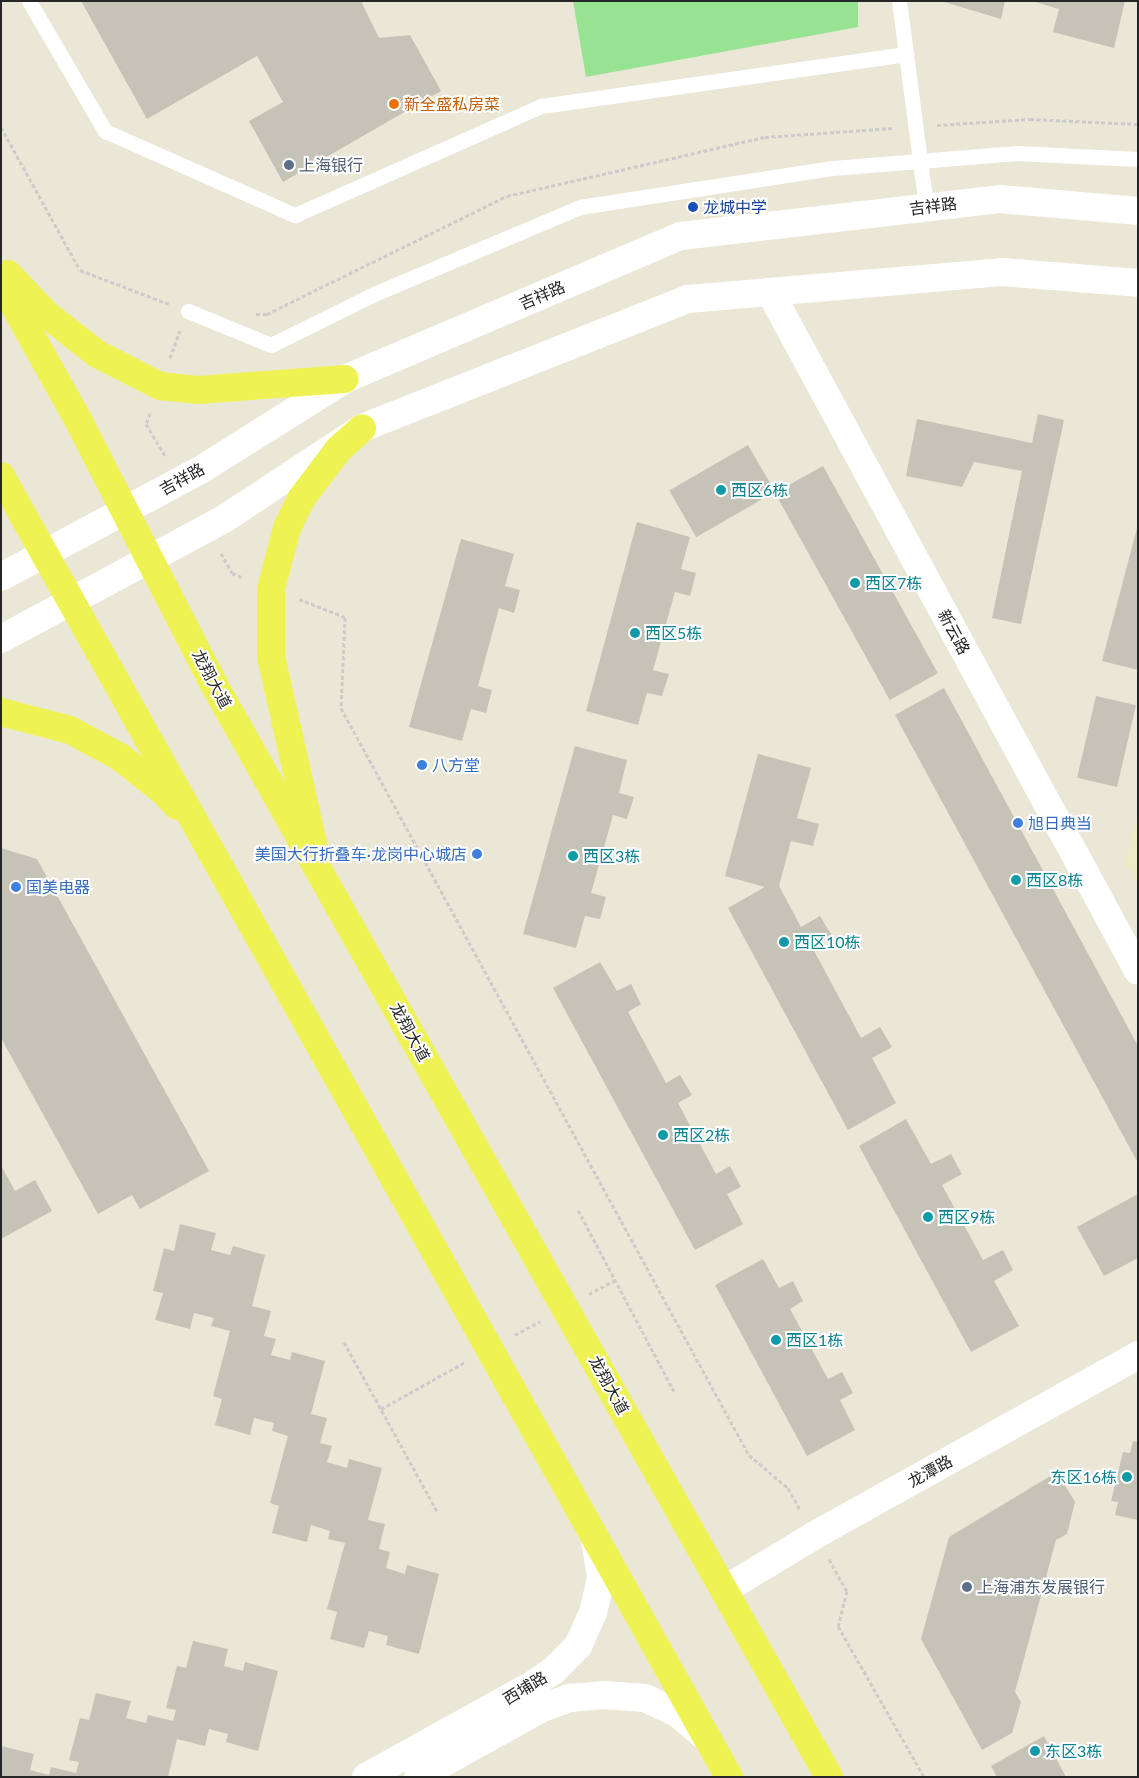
<!DOCTYPE html>
<html>
<head>
<meta charset="utf-8">
<style>
  body { margin:0 }
  #map { position:relative; width:1139px; height:1778px; overflow:hidden; background:#eae7d7; font-family:Lato,"Noto Sans SC",sans-serif }
  div>[style] { position:absolute }
  .education>* { inset:0; background:#edeac5 }
  .green>* { inset:0; background:#98e391 }
  .building>* { inset:0; background:#c5c3b7; transform-origin:0 0 }
  .path>* { height:3px; margin-top:-1.5px; transform-origin:0; background:repeating-linear-gradient(90deg,#cbcbcb 0 4px,transparent 0 6.5px) }
  .service>* { height:15px; margin:-7.5px; padding:0 7.5px; transform-origin:7.5px; border-radius:7.5px; background:#fff }
  .minor>* { height:28px; margin:-14px; padding:0 14px; transform-origin:14px; border-radius:14px; background:#fff }
  .secondary>* { height:28px; margin:-14px; padding:0 14px; transform-origin:14px; border-radius:14px; background:#fff }
  .primary>* { height:28px; margin:-14px; padding:0 14px; transform-origin:14px; border-radius:14px; background:#eef353 }
  .dots>* { width:14px; height:14px; translate:-50% -50%; box-sizing:border-box; border:2px solid #fff; border-radius:50% }
  span { translate:-50% -50%; white-space:nowrap; text-align:center; line-height:1.15; -webkit-text-stroke:4px #fff; paint-order:stroke }
  .food-label { font-size:16px; color:#c56008 }
  .left { translate:0 -50%; text-align:left }
  .service-label { font-size:16px; color:#4e5e75 }
  .street-label { font-size:16px; color:#262626 }
  .transit-label { font-size:16px; color:#164399 }
  .culture-label { font-size:16px; color:#0d838f }
  .right { translate:-100% -50%; text-align:right }
  .shop-label { font-size:16px; color:#366cbe }
  .frame { position:absolute; inset:0; border:2px solid #262626; pointer-events:none }
</style>
</head>
<body>
<div id="map">
  <div class="education">
    <i style="clip-path:polygon(1138px 811px,1138px 886px,1125px 862px)"></i>
  </div>
  <div class="green">
    <i style="clip-path:polygon(573px 1px,858px 1px,858px 27px,586px 77px)"></i>
  </div>
  <div class="building">
    <i style="clip-path:polygon(81px 1px,361px 1px,379px 38px,410px 35px,441px 91px,283px 182px,249px 121px,283px 102px,257px 56px,147px 119px)"></i>
    <i style="clip-path:polygon(941px 1px,1005px 1px,1001px 19px)"></i>
    <i style="clip-path:polygon(1032px 1px,1125px 1px,1114px 48px,1053px 32px,1059px 9px)"></i>
    <i style="clip-path:polygon(1038px 414px,1064px 420px,1021px 624px,992px 618px,1022px 471px,974px 462px,962px 487px,906px 476px,917px 419px,1032px 443px)"></i>
    <i style="left:748px;top:445px;width:54px;height:91px;rotate:60deg"></i>
    <i style="left:823px;top:466px;width:237px;height:55px;rotate:61deg"></i>
    <i style="clip-path:polygon(637px 522px,690px 537px,681px 569px,696px 573px,690px 596px,675px 592px,653px 670px,669px 674px,662px 696px,647px 693px,638px 725px,586px 711px)"></i>
    <i style="clip-path:polygon(1137px 528px,1138px 528px,1138px 670px,1102px 661px)"></i>
    <i style="clip-path:polygon(461px 539px,514px 554px,505px 586px,520px 590px,514px 613px,499px 608px,478px 686px,492px 690px,486px 713px,471px 709px,462px 741px,409px 727px)"></i>
    <i style="clip-path:polygon(944px 688px,1138px 1046px,1138px 1163px,895px 715px)"></i>
    <i style="left:1096px;top:696px;width:41px;height:84px;rotate:13deg"></i>
    <i style="clip-path:polygon(575px 746px,627px 760px,619px 793px,634px 797px,627px 819px,613px 815px,591px 893px,606px 897px,600px 919px,585px 916px,576px 948px,523px 934px)"></i>
    <i style="clip-path:polygon(758px 754px,811px 768px,797px 818px,819px 824px,813px 846px,791px 841px,779px 886px,801px 927px,820px 916px,832px 936px,812px 947px,861px 1038px,880px 1027px,892px 1047px,872px 1058px,896px 1103px,848px 1130px,728px 908px,765px 887px,725px 876px)"></i>
    <i style="clip-path:polygon(1px 848px,37px 859px,209px 1171px,140px 1209px,132px 1195px,98px 1214px,1px 1038px)"></i>
    <i style="clip-path:polygon(600px 962px,617px 991px,631px 984px,641px 1004px,628px 1012px,666px 1083px,680px 1075px,692px 1095px,678px 1103px,716px 1174px,730px 1166px,741px 1187px,727px 1194px,743px 1224px,695px 1250px,553px 988px)"></i>
    <i style="clip-path:polygon(906px 1119px,931px 1164px,951px 1154px,962px 1174px,942px 1185px,983px 1260px,1003px 1250px,1013px 1270px,994px 1281px,1019px 1326px,971px 1352px,859px 1146px)"></i>
    <i style="clip-path:polygon(1px 1165px,15px 1191px,35px 1180px,52px 1211px,1px 1239px)"></i>
    <i style="clip-path:polygon(1138px 1194px,1138px 1258px,1104px 1276px,1077px 1227px)"></i>
    <i style="clip-path:polygon(180px 1224px,216px 1233px,211px 1250px,230px 1255px,233px 1246px,265px 1255px,252px 1306px,271px 1311px,264px 1336px,276px 1339px,271px 1355px,290px 1360px,292px 1352px,325px 1361px,311px 1414px,327px 1418px,320px 1443px,332px 1446px,327px 1462px,347px 1468px,349px 1459px,382px 1468px,368px 1520px,385px 1524px,379px 1549px,390px 1552px,386px 1568px,405px 1574px,407px 1565px,439px 1574px,419px 1654px,386px 1645px,388px 1636px,369px 1631px,364px 1648px,330px 1639px,337px 1612px,327px 1609px,345px 1543px,328px 1539px,330px 1531px,311px 1525px,307px 1542px,272px 1533px,279px 1506px,270px 1503px,288px 1436px,272px 1431px,274px 1423px,254px 1418px,250px 1435px,215px 1425px,222px 1399px,213px 1396px,230px 1331px,211px 1326px,214px 1318px,194px 1313px,190px 1329px,155px 1320px,163px 1293px,153px 1291px,164px 1248px,174px 1251px)"></i>
    <i style="clip-path:polygon(763px 1259px,779px 1288px,793px 1281px,803px 1301px,790px 1309px,828px 1379px,842px 1372px,853px 1393px,840px 1400px,855px 1430px,807px 1456px,715px 1285px)"></i>
    <i style="clip-path:polygon(1133px 1441px,1138px 1442px,1138px 1520px,1115px 1515px,1118px 1502px,1111px 1501px,1123px 1452px,1130px 1453px)"></i>
    <i style="clip-path:polygon(1057px 1472px,1075px 1502px,1067px 1534px,1056px 1540px,1015px 1692px,1021px 1702px,1012px 1733px,982px 1750px,921px 1639px,949px 1537px)"></i>
    <i style="clip-path:polygon(193px 1641px,228px 1649px,224px 1666px,243px 1671px,245px 1662px,278px 1671px,258px 1751px,226px 1742px,228px 1734px,209px 1729px,205px 1746px,177px 1739px,168px 1777px,1px 1777px,1px 1746px,34px 1754px,30px 1770px,49px 1775px,51px 1767px,76px 1773px,79px 1762px,69px 1760px,80px 1718px,89px 1720px,96px 1693px,131px 1701px,126px 1718px,146px 1723px,148px 1715px,173px 1721px,176px 1710px,166px 1708px,177px 1666px,186px 1668px)"></i>
    <i style="clip-path:polygon(1044px 1736px,1066px 1777px,997px 1777px,991px 1766px)"></i>
  </div>
  <div class="path">
    <i style="left:937px;top:125px;width:93px;rotate:-3.7deg"></i>
    <i style="left:1030px;top:119px;width:108px;rotate:2.7deg"></i>
    <i style="left:1px;top:127px;width:163px;rotate:61.1deg"></i>
    <i style="left:80px;top:270px;width:95px;rotate:20.9deg"></i>
    <i style="left:256px;top:314px;width:11px"></i>
    <i style="left:267px;top:314px;width:267px;rotate:-26.2deg"></i>
    <i style="left:507px;top:196px;width:265px;rotate:-12.9deg"></i>
    <i style="left:765px;top:137px;width:128px;rotate:-4deg"></i>
    <i style="left:170px;top:358px;width:29px;rotate:-70deg"></i>
    <i style="left:150px;top:413px;width:12px;rotate:110deg"></i>
    <i style="left:146px;top:424px;width:37px;rotate:59deg"></i>
    <i style="left:221px;top:553px;width:23px;rotate:61deg"></i>
    <i style="left:232px;top:573px;width:13px;rotate:23deg"></i>
    <i style="left:299px;top:599px;width:49px;rotate:21.4deg"></i>
    <i style="left:345px;top:617px;width:91px;rotate:92.5deg"></i>
    <i style="left:341px;top:708px;width:851px;rotate:61.36deg"></i>
    <i style="left:749px;top:1455px;width:51px;rotate:40.2deg"></i>
    <i style="left:788px;top:1488px;width:25px;rotate:61deg"></i>
    <i style="left:578px;top:1210px;width:205px;rotate:62.1deg"></i>
    <i style="left:589px;top:1294px;width:30px;rotate:-28deg"></i>
    <i style="left:515px;top:1335px;width:29px;rotate:-29deg"></i>
    <i style="left:344px;top:1342px;width:195px;rotate:61.2deg"></i>
    <i style="left:381px;top:1409px;width:96px;rotate:-29.2deg"></i>
    <i style="left:829px;top:1559px;width:37px;rotate:61deg"></i>
    <i style="left:847px;top:1591px;width:36px;rotate:104deg"></i>
    <i style="left:838px;top:1626px;width:174px;rotate:60.3deg"></i>
  </div>
  <div class="service">
    <i style="left:29px;top:1px;width:151px;rotate:59.7deg"></i>
    <i style="left:105px;top:131px;width:208px;rotate:23.9deg"></i>
    <i style="left:295px;top:215px;width:269px;rotate:-23.9deg"></i>
    <i style="left:541px;top:106px;width:369px;rotate:-8.1deg"></i>
    <i style="left:899px;top:1px;width:208px;rotate:82.5deg"></i>
    <i style="left:188px;top:311px;width:90px;rotate:22.3deg"></i>
    <i style="left:271px;top:345px;width:115px;rotate:-26.3deg"></i>
    <i style="left:374px;top:294px;width:224px;rotate:-22.9deg"></i>
    <i style="left:580px;top:207px;width:256px;rotate:-8.8deg"></i>
    <i style="left:833px;top:168px;width:184px;rotate:-4.7deg"></i>
    <i style="left:1016px;top:153px;width:122px;rotate:2.8deg"></i>
  </div>
  <div class="minor">
    <i style="left:770px;top:292px;width:772px;rotate:61.54deg"></i>
    <i style="left:724px;top:1590px;width:106px;rotate:-31.1deg"></i>
    <i style="left:815px;top:1535px;width:370px;rotate:-29.1deg"></i>
    <i style="left:366px;top:1777px;width:190px;rotate:-29deg"></i>
    <i style="left:532px;top:1685px;width:27px;rotate:-34deg"></i>
    <i style="left:554px;top:1670px;width:34px;rotate:-45deg"></i>
    <i style="left:578px;top:1646px;width:36px;rotate:-66deg"></i>
    <i style="left:593px;top:1613px;width:37px;rotate:-77deg"></i>
    <i style="left:601px;top:1577px;width:39px;rotate:-99deg"></i>
    <i style="left:418px;top:1777px;width:142px;rotate:-29.1deg"></i>
    <i style="left:542px;top:1708px;width:30px;rotate:-20deg"></i>
    <i style="left:570px;top:1698px;width:33px;rotate:-5deg"></i>
    <i style="left:603px;top:1695px;width:42px;rotate:4.1deg"></i>
    <i style="left:645px;top:1698px;width:35px;rotate:25deg"></i>
    <i style="left:677px;top:1713px;width:39px;rotate:40deg"></i>
  </div>
  <div class="secondary">
    <i style="left:1px;top:577px;width:225px;rotate:-28.2deg"></i>
    <i style="left:199px;top:471px;width:173px;rotate:-32.2deg"></i>
    <i style="left:345px;top:379px;width:365px;rotate:-23.1deg"></i>
    <i style="left:681px;top:236px;width:321px;rotate:-6.6deg"></i>
    <i style="left:1000px;top:199px;width:139px;rotate:5deg"></i>
    <i style="left:1px;top:639px;width:253px;rotate:-28.3deg"></i>
    <i style="left:224px;top:519px;width:165px;rotate:-33.4deg"></i>
    <i style="left:362px;top:428px;width:351px;rotate:-21.6deg"></i>
    <i style="left:688px;top:299px;width:315px;rotate:-4.9deg"></i>
    <i style="left:1002px;top:272px;width:136px;rotate:4.6deg"></i>
  </div>
  <div class="primary">
    <i style="left:8px;top:274px;width:55px;rotate:46.5deg"></i>
    <i style="left:46px;top:314px;width:65px;rotate:38.1deg"></i>
    <i style="left:97px;top:354px;width:71px;rotate:26.9deg"></i>
    <i style="left:160px;top:386px;width:38px;rotate:6deg"></i>
    <i style="left:198px;top:390px;width:147px;rotate:-4.3deg"></i>
    <i style="left:1px;top:282px;width:154px;rotate:60.8deg"></i>
    <i style="left:76px;top:416px;width:298px;rotate:62.8deg"></i>
    <i style="left:212px;top:681px;width:1258px;rotate:60.62deg"></i>
    <i style="left:1px;top:476px;width:1491px;rotate:60.77deg"></i>
    <i style="left:1px;top:712px;width:71px;rotate:14.6deg"></i>
    <i style="left:70px;top:730px;width:57px;rotate:28.4deg"></i>
    <i style="left:120px;top:757px;width:56px;rotate:38.5deg"></i>
    <i style="left:164px;top:792px;width:19px;rotate:47deg"></i>
    <i style="left:313px;top:843px;width:191px;rotate:-102.7deg"></i>
    <i style="left:271px;top:657px;width:68px;rotate:-90deg"></i>
    <i style="left:271px;top:589px;width:63px;rotate:-75.3deg"></i>
    <i style="left:287px;top:528px;width:32px;rotate:-64deg"></i>
    <i style="left:301px;top:499px;width:63px;rotate:-52.8deg"></i>
    <i style="left:339px;top:449px;width:31px;rotate:-42deg"></i>
  </div>
  <div class="dots">
    <i style="left:394px;top:104px;background:#e8710a"></i>
    <i style="left:289px;top:165px;background:#5c6f8a"></i>
    <i style="left:693px;top:207px;background:#1a4fb4"></i>
    <i style="left:721px;top:490px;background:#0f9aa8"></i>
    <i style="left:855px;top:583px;background:#0f9aa8"></i>
    <i style="left:635px;top:633px;background:#0f9aa8"></i>
    <i style="left:422px;top:765px;background:#3f7fe0"></i>
    <i style="left:1018px;top:823px;background:#3f7fe0"></i>
    <i style="left:477px;top:854px;background:#3f7fe0"></i>
    <i style="left:573px;top:856px;background:#0f9aa8"></i>
    <i style="left:1016px;top:880px;background:#0f9aa8"></i>
    <i style="left:16px;top:887px;background:#3f7fe0"></i>
    <i style="left:784px;top:942px;background:#0f9aa8"></i>
    <i style="left:663px;top:1135px;background:#0f9aa8"></i>
    <i style="left:928px;top:1217px;background:#0f9aa8"></i>
    <i style="left:776px;top:1340px;background:#0f9aa8"></i>
    <i style="left:1127px;top:1477px;background:#0f9aa8"></i>
    <i style="left:967px;top:1587px;background:#5c6f8a"></i>
    <i style="left:1035px;top:1751px;background:#0f9aa8"></i>
  </div>
  <div class="food-label">
    <span class="left" style="left:404px;top:104px">新全盛私房菜</span>
  </div>
  <div class="service-label">
    <span class="left" style="left:299px;top:165px">上海银行</span>
    <span class="left" style="left:977px;top:1587px">上海浦东发展银行</span>
  </div>
  <div class="street-label">
    <span style="left:933px;top:206px;rotate:-7deg">吉祥路</span>
    <span style="left:542px;top:295px;rotate:-23deg">吉祥路</span>
    <span style="left:182px;top:479px;rotate:-29deg">吉祥路</span>
    <span style="left:954px;top:632px;rotate:62deg">新云路</span>
    <span style="left:212px;top:679px;rotate:62deg">龙翔大道</span>
    <span style="left:410px;top:1032px;rotate:61deg">龙翔大道</span>
    <span style="left:609px;top:1385px;rotate:61deg">龙翔大道</span>
    <span style="left:930px;top:1471px;rotate:-29deg">龙潭路</span>
    <span style="left:525px;top:1688px;rotate:-31deg">西埔路</span>
  </div>
  <div class="transit-label">
    <span class="left" style="left:703px;top:207px">龙城中学</span>
  </div>
  <div class="culture-label">
    <span class="left" style="left:731px;top:490px">西区6栋</span>
    <span class="left" style="left:865px;top:583px">西区7栋</span>
    <span class="left" style="left:645px;top:633px">西区5栋</span>
    <span class="left" style="left:583px;top:856px">西区3栋</span>
    <span class="left" style="left:1026px;top:880px">西区8栋</span>
    <span class="left" style="left:794px;top:942px">西区10栋</span>
    <span class="left" style="left:673px;top:1135px">西区2栋</span>
    <span class="left" style="left:938px;top:1217px">西区9栋</span>
    <span class="left" style="left:786px;top:1340px">西区1栋</span>
    <span class="right" style="left:1117px;top:1477px">东区16栋</span>
    <span class="left" style="left:1045px;top:1751px">东区3栋</span>
  </div>
  <div class="shop-label">
    <span class="left" style="left:432px;top:765px">八方堂</span>
    <span class="left" style="left:1028px;top:823px">旭日典当</span>
    <span class="right" style="left:467px;top:854px">美国大行折叠车·龙岗中心城店</span>
    <span class="left" style="left:26px;top:887px">国美电器</span>
  </div>
  <div class="frame"></div>
</div>
</body>
</html>
